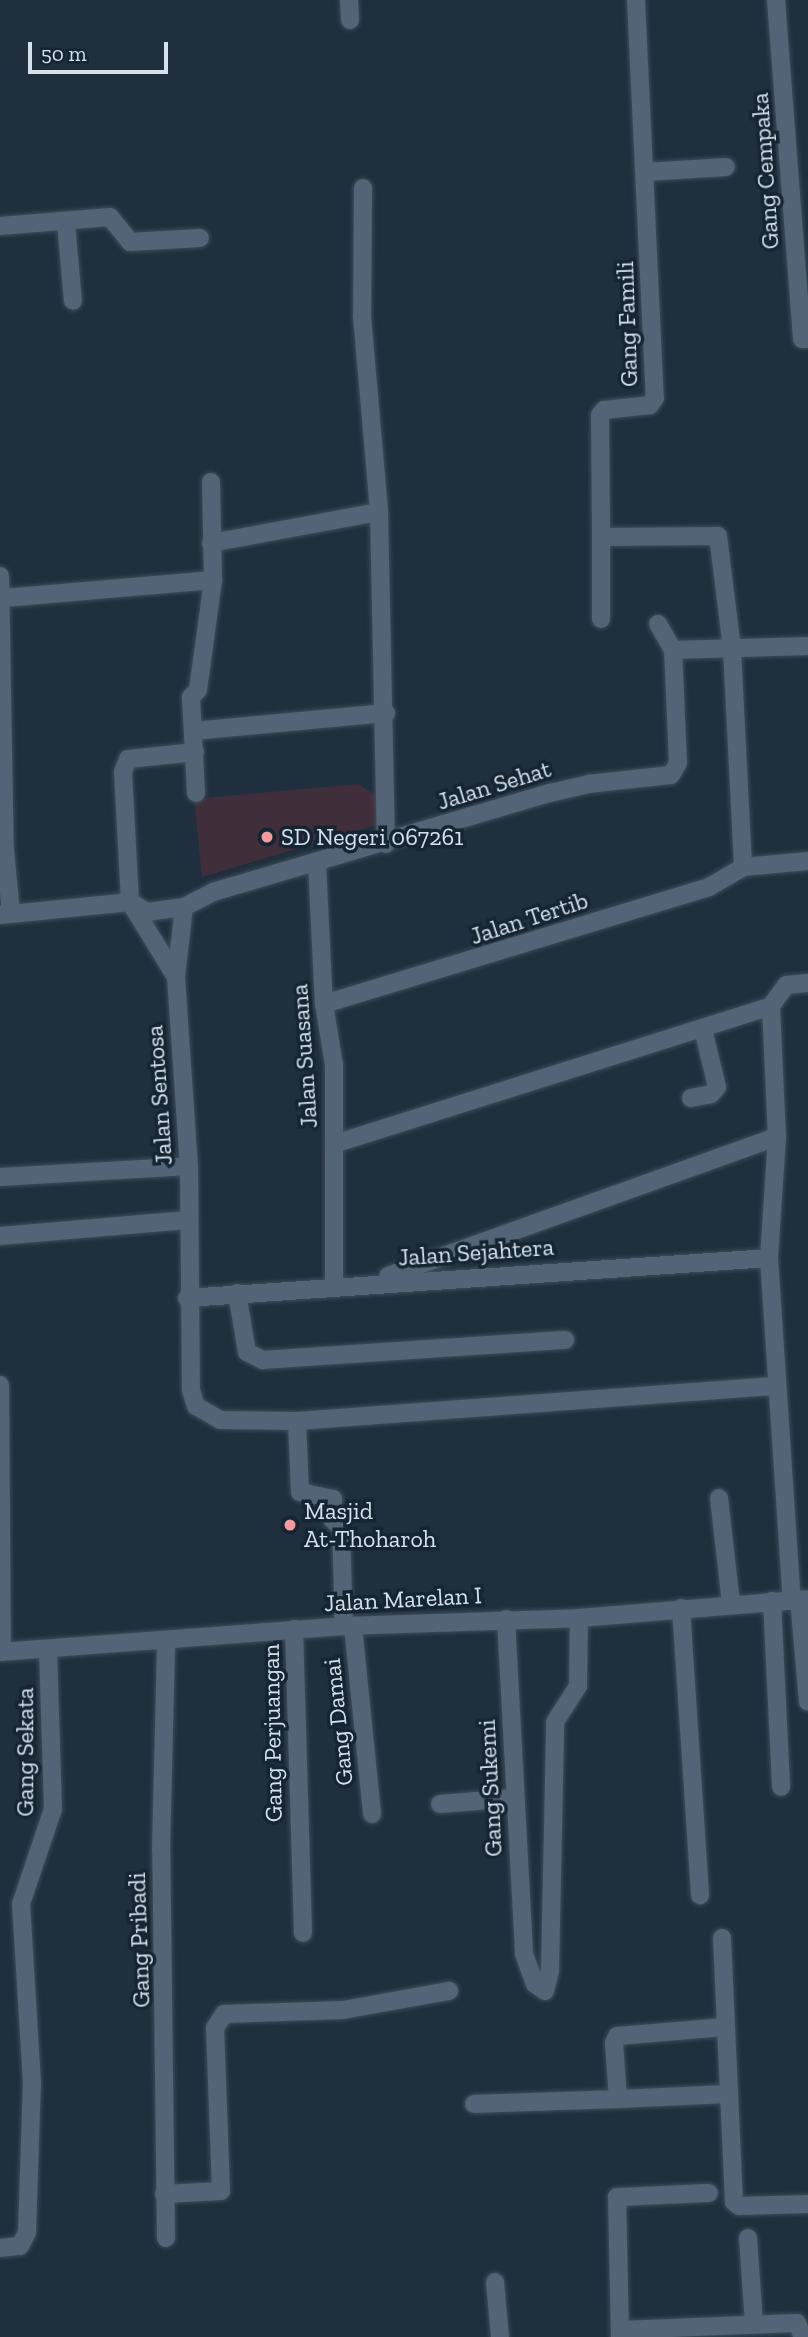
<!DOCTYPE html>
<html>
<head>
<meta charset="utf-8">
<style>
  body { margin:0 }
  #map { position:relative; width:808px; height:2337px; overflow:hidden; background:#1f2f3e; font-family:"Zilla Slab",serif }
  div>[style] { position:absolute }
  .education>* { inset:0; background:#402f3a }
  .roads { filter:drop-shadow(0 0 2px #3e4c58) drop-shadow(0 0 2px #3e4c58) }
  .minor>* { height:18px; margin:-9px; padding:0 9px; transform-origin:9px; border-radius:9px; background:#526475 }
  .dots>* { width:19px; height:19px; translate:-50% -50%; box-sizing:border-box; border:4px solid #152534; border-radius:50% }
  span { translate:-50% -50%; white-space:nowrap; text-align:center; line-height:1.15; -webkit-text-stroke:7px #152534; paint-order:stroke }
  .street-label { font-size:24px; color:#d7e1eb }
  .poi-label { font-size:24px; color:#d7e1eb }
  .left { translate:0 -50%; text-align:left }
  .scale { position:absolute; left:28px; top:42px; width:140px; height:32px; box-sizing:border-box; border:4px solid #d7e1eb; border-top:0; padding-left:9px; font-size:21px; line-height:24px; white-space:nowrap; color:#d7e1eb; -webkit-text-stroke:5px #152534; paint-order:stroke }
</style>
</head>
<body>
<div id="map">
  <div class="education">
    <i style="clip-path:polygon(358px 784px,382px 799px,382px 823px,202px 877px,194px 799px)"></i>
  </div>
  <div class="roads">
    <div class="minor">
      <i style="left:349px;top:0;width:20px;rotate:87deg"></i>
      <i style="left:636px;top:0;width:398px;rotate:87.3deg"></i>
      <i style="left:655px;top:398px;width:9px;rotate:126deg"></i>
      <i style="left:650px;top:405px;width:46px;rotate:173.8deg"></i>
      <i style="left:604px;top:410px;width:6px;rotate:129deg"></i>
      <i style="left:600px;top:415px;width:122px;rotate:89.5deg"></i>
      <i style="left:601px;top:537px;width:117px;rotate:-0.5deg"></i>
      <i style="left:718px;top:536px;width:114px;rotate:82.9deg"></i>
      <i style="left:732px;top:649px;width:218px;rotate:87.1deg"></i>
      <i style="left:776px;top:0;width:340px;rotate:85.6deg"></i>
      <i style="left:802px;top:339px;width:6px"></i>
      <i style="left:646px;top:172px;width:80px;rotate:-3.6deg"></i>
      <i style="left:363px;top:188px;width:128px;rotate:90.4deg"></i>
      <i style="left:362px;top:316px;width:197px;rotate:85deg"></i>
      <i style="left:379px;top:512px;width:332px;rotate:88.8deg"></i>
      <i style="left:66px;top:223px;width:78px;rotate:84.9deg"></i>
      <i style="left:0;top:226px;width:110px;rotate:-4.7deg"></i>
      <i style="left:110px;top:217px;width:32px;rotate:51deg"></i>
      <i style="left:130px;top:242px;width:70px;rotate:-3.3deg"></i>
      <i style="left:211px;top:482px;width:98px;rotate:88.8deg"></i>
      <i style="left:211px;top:543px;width:171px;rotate:-10.5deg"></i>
      <i style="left:0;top:576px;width:274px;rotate:89deg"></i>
      <i style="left:5px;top:850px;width:64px;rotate:84.6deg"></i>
      <i style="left:4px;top:598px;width:210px;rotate:-4.9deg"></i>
      <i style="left:213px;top:580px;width:111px;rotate:97.8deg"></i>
      <i style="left:198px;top:690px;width:10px;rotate:135deg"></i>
      <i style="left:191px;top:697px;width:96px;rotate:87deg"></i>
      <i style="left:601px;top:619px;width:82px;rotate:-90deg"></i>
      <i style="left:658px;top:624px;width:30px;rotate:60deg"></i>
      <i style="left:193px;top:731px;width:194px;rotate:-5.3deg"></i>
      <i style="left:195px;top:752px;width:67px;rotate:174deg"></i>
      <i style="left:128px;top:759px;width:14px;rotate:111deg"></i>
      <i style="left:123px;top:772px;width:130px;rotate:86.9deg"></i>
      <i style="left:130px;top:902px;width:88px;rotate:58.5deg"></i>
      <i style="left:176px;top:977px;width:189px;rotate:86.1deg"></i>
      <i style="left:189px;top:1166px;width:224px;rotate:89.5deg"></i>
      <i style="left:191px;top:1390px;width:17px;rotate:73deg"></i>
      <i style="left:196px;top:1406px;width:28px;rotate:30deg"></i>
      <i style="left:220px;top:1420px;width:77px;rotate:0.7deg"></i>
      <i style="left:297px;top:1421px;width:478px;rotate:-4.2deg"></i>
      <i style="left:317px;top:863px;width:141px;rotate:87.2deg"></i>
      <i style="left:324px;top:1004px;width:62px;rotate:80.7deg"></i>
      <i style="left:334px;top:1065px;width:223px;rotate:90deg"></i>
      <i style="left:0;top:915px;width:131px;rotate:-5.7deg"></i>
      <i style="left:130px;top:902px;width:20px;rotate:30deg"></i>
      <i style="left:147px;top:912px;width:37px;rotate:-8deg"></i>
      <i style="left:176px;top:977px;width:70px;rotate:-83.5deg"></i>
      <i style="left:184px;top:907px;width:33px;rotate:-27deg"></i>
      <i style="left:213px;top:892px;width:351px;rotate:-16.4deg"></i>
      <i style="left:550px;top:793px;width:39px;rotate:-13deg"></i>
      <i style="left:588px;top:784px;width:83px;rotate:-6.2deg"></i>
      <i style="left:671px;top:775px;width:14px;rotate:-60deg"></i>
      <i style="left:678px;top:763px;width:113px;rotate:-92.5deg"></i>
      <i style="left:673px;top:650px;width:135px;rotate:-1.7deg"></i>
      <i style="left:324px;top:1004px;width:402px;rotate:-16.9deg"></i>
      <i style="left:709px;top:887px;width:39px;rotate:-30deg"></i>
      <i style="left:743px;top:867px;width:65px;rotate:-5.3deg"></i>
      <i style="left:771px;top:1006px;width:26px;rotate:-54deg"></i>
      <i style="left:786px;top:985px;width:22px;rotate:-5deg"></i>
      <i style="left:691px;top:1098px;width:20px;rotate:-11deg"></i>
      <i style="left:711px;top:1094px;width:9px;rotate:-49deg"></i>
      <i style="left:717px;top:1087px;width:60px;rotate:-103.6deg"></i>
      <i style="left:334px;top:1144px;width:458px;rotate:-17.5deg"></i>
      <i style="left:771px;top:1006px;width:131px;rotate:87.4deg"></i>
      <i style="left:777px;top:1137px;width:121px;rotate:93.8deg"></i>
      <i style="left:769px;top:1258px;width:343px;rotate:86.2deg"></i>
      <i style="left:0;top:1177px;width:189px;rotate:-3.3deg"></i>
      <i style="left:0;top:1236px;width:188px;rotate:-4.9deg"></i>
      <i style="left:388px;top:1276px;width:413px;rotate:-19.7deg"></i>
      <i style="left:237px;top:1293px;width:60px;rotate:80.4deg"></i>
      <i style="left:247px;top:1352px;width:18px;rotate:27deg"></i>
      <i style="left:263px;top:1360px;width:303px;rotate:-3.8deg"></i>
      <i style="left:187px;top:1298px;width:583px;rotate:-3.93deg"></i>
      <i style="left:0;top:1385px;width:267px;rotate:89.6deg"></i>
      <i style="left:297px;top:1421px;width:71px;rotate:87.6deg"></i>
      <i style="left:300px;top:1492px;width:34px;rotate:12deg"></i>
      <i style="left:333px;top:1499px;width:20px;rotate:93deg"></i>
      <i style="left:332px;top:1519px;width:12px;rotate:42deg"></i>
      <i style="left:341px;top:1527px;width:99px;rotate:88.3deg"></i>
      <i style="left:719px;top:1498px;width:107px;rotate:83.5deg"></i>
      <i style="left:799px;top:1599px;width:103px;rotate:85deg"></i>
      <i style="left:772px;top:1601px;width:186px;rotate:87.2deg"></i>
      <i style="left:681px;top:1608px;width:288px;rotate:86.2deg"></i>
      <i style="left:506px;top:1619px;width:335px;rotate:86.9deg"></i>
      <i style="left:524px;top:1954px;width:32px;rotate:70deg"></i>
      <i style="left:535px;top:1984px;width:12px;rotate:35deg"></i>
      <i style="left:545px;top:1991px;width:21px;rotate:-76deg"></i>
      <i style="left:550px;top:1971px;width:249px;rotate:-88.8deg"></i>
      <i style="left:555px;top:1722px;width:43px;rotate:-57.4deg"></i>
      <i style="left:578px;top:1686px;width:68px;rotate:-89.2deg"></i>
      <i style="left:353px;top:1626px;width:189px;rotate:84.2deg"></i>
      <i style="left:294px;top:1629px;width:304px;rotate:88.3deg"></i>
      <i style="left:0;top:1652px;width:345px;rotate:-4.3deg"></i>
      <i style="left:344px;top:1626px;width:235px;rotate:-1.9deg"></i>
      <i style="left:579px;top:1618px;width:230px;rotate:-4.7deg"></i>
      <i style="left:440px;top:1804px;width:74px;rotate:-4.6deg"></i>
      <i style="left:722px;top:1938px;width:264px;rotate:87.4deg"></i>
      <i style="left:734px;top:2202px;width:6px;rotate:39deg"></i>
      <i style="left:739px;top:2206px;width:69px;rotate:-1.7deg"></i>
      <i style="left:725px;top:2027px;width:108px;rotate:175.2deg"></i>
      <i style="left:617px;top:2036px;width:8px;rotate:113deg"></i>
      <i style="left:614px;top:2043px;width:56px;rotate:85.9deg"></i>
      <i style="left:618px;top:2099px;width:110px;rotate:-2.6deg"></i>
      <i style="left:474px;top:2104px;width:144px;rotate:-2deg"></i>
      <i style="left:164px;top:2194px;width:57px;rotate:-3deg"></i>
      <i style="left:221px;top:2191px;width:163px;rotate:-92.1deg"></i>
      <i style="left:215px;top:2028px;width:17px;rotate:-57deg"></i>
      <i style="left:224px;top:2014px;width:119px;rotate:-1.9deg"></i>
      <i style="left:343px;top:2010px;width:108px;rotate:-10.2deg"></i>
      <i style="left:166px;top:2238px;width:387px;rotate:-90.7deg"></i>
      <i style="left:161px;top:1851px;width:210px;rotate:-88.6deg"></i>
      <i style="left:748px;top:2238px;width:86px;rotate:86deg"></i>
      <i style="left:0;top:2248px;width:20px;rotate:-6deg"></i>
      <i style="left:20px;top:2246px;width:16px;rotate:-63deg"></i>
      <i style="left:27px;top:2232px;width:149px;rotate:-88.1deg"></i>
      <i style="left:32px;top:2083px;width:179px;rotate:-93.5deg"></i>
      <i style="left:21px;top:1904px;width:100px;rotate:-71.4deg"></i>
      <i style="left:53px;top:1809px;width:159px;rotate:-91.8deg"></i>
      <i style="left:495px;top:2282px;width:55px;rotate:84.8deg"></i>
      <i style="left:620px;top:2330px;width:177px;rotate:-2.3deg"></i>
      <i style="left:797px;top:2323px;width:15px;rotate:67deg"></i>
      <i style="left:620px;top:2337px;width:140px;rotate:-91.2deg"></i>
      <i style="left:617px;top:2197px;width:92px;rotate:-2.5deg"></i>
    </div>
  </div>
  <div class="dots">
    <i style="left:267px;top:837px;background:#f59b9d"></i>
    <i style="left:290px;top:1525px;background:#f59b9d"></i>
  </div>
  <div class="street-label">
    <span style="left:765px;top:171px;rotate:-94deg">Gang Cempaka</span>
    <span style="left:627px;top:324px;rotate:-92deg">Gang Famili</span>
    <span style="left:494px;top:785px;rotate:-17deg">Jalan Sehat</span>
    <span style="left:529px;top:918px;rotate:-18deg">Jalan Tertib</span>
    <span style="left:304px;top:1056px;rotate:-94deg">Jalan Suasana</span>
    <span style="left:159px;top:1095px;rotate:-94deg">Jalan Sentosa</span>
    <span style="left:476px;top:1252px;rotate:-4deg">Jalan Sejahtera</span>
    <span style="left:403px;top:1599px;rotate:-3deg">Jalan Marelan I</span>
    <span style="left:338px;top:1722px;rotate:-96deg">Gang Damai</span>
    <span style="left:272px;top:1733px;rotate:-91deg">Gang Perjuangan</span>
    <span style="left:25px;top:1752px;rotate:-90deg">Gang Sekata</span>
    <span style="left:490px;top:1788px;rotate:-93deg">Gang Sukemi</span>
    <span style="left:139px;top:1940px;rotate:-92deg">Gang Pribadi</span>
  </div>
  <div class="poi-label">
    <span class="left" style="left:281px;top:837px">SD Negeri 067261</span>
    <span class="left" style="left:304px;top:1525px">Masjid<br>At-Thoharoh</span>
  </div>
  <div class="scale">50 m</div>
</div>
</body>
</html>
